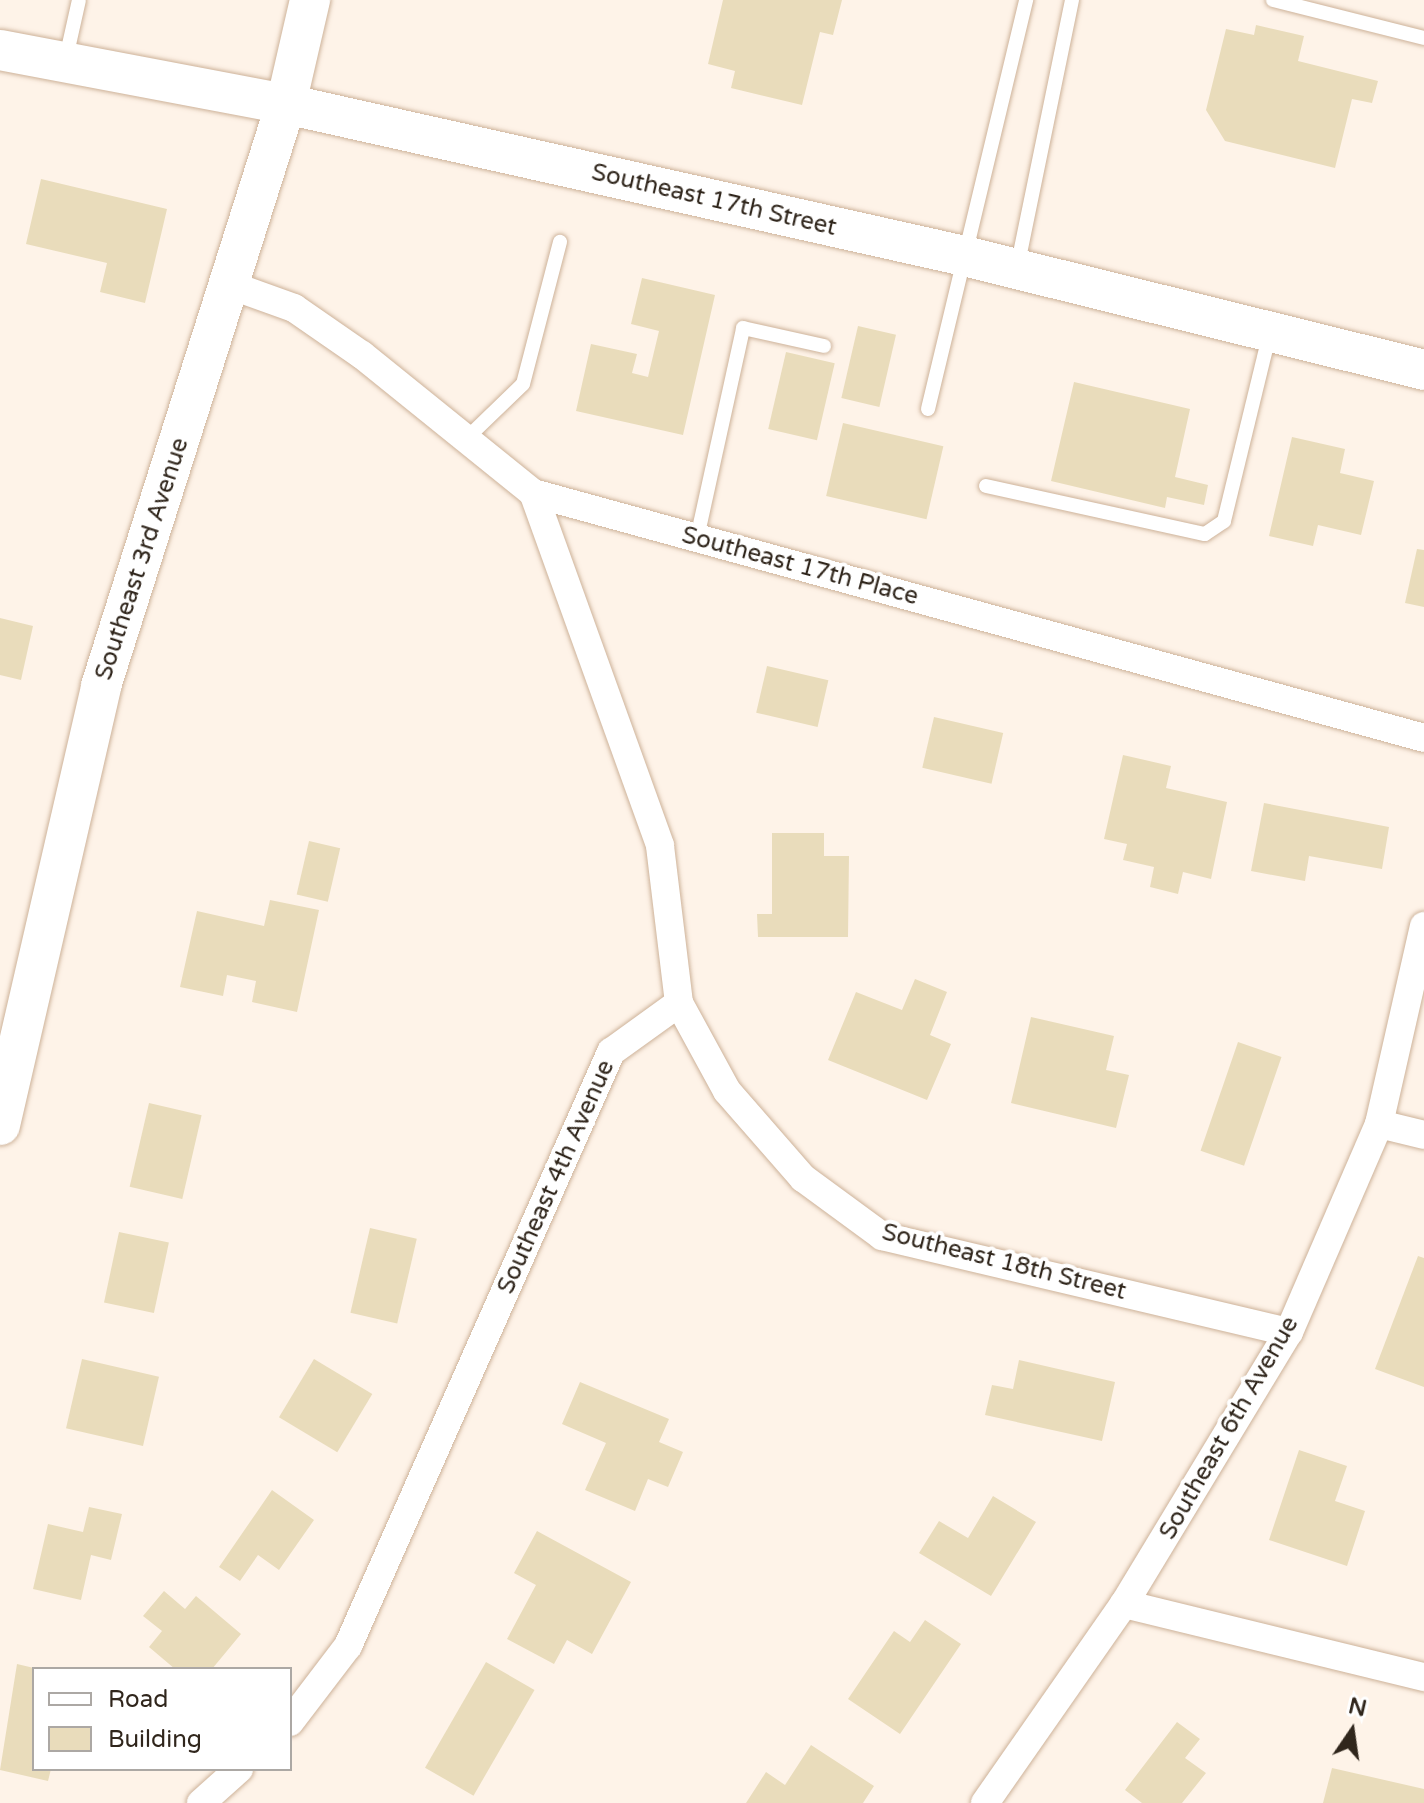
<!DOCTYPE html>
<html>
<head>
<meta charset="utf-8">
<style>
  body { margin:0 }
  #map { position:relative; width:1424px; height:1803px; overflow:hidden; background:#fef3e8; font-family:"Varela Round",sans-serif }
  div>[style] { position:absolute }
  .building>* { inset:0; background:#e9dcbb; transform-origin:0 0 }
  .roads { filter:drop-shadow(0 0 2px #cdb299) drop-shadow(0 0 2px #cdb299) }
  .lane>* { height:14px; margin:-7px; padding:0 7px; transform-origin:7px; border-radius:7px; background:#fff }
  .street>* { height:28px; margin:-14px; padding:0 14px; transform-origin:14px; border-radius:14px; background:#fff }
  .secondary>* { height:40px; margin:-20px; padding:0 20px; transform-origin:20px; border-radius:20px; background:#fff }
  span { translate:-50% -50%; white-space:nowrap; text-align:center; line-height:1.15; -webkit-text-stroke:8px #fff; paint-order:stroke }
  .street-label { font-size:24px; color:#30261c }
  .legend { position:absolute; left:32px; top:1667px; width:260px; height:104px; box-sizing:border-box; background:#fff; border:2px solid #aca8a4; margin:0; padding:10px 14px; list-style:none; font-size:24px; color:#30261c }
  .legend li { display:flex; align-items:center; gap:16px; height:40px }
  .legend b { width:40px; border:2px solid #aca8a4 }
  .north { position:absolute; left:1312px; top:1691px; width:80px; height:80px; -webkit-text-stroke:6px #fff; paint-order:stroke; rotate:13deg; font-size:22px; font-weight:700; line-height:32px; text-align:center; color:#30261c }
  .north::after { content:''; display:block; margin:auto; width:28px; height:36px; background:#30261c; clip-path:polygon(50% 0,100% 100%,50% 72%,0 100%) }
</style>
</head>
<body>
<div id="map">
  <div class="building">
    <i style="clip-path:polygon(723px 0,842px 0,833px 35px,820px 32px,802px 105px,731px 88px,735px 71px,708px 64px)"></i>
    <i style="clip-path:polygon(1256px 25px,1304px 36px,1298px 61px,1378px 81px,1372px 103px,1352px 99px,1335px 168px,1225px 141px,1206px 110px,1226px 29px,1254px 35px)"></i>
    <i style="clip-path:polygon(41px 179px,167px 209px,145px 303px,100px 292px,107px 263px,26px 244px)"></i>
    <i style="clip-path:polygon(642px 278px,715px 295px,683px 435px,576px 411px,591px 344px,637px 354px,632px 373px,648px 377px,659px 331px,631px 324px)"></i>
    <i style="left:858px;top:326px;width:39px;height:74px;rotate:13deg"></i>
    <i style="left:786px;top:352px;width:50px;height:79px;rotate:13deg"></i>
    <i style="clip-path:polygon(1074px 382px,1190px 409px,1175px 477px,1208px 485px,1204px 505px,1167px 497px,1165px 508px,1051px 481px)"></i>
    <i style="left:843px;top:423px;width:103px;height:75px;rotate:13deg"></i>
    <i style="clip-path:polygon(1292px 437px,1345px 449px,1340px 473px,1374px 481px,1361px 535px,1318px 525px,1313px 546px,1269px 536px)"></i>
    <i style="clip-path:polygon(1417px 549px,1424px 550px,1424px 607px,1405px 603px)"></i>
    <i style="clip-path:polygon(0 618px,33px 626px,21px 680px,0 675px)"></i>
    <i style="left:767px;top:666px;width:63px;height:48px;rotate:13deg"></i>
    <i style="left:934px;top:717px;width:71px;height:52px;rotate:13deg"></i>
    <i style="clip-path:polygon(1123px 755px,1171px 766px,1166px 788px,1227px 802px,1211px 879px,1183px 872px,1178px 894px,1150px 887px,1154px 867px,1123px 860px,1127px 844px,1104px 839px)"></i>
    <i style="clip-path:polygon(1264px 803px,1389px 827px,1382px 869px,1309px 856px,1305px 881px,1251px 871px)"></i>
    <i style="clip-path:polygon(772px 833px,824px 833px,824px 856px,849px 856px,848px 937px,758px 937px,757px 914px,772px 914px)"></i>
    <i style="left:309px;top:841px;width:32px;height:55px;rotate:13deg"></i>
    <i style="clip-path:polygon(270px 900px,319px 910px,297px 1012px,252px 1002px,256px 981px,227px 975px,223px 996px,180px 987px,197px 911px,264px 926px)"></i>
    <i style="clip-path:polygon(915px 979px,947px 992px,930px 1035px,951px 1044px,927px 1100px,828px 1060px,856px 992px,902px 1010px)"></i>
    <i style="clip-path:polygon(1031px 1017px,1114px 1036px,1106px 1070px,1129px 1075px,1116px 1128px,1011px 1103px)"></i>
    <i style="left:1238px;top:1042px;width:46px;height:115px;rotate:19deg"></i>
    <i style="left:149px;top:1103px;width:54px;height:86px;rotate:13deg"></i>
    <i style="left:370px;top:1228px;width:48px;height:87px;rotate:13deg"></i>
    <i style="left:119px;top:1232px;width:51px;height:72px;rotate:12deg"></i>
    <i style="clip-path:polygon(1418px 1256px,1424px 1258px,1424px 1387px,1375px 1369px)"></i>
    <i style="left:82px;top:1359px;width:79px;height:71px;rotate:13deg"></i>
    <i style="left:314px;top:1359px;width:68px;height:68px;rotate:31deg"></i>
    <i style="clip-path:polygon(1019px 1360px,1115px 1382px,1102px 1441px,985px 1415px,992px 1385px,1013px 1389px)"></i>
    <i style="clip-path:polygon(580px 1382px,669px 1419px,659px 1442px,683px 1452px,668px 1487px,648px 1479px,635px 1511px,585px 1490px,606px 1443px,562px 1424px)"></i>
    <i style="clip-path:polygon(1299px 1450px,1347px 1466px,1335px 1501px,1365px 1511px,1347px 1566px,1269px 1540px)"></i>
    <i style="clip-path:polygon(272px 1490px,314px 1520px,279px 1570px,258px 1555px,240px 1581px,219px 1567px)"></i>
    <i style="clip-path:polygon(993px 1496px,1036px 1522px,991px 1596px,919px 1553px,939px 1521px,968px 1538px)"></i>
    <i style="clip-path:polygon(89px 1507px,122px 1514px,111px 1560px,91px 1555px,81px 1600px,33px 1589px,48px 1524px,83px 1532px)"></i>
    <i style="clip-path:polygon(537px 1531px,631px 1582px,592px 1654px,567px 1640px,554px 1664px,507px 1639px,536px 1585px,514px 1573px)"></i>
    <i style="clip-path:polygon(164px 1591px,185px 1609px,196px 1596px,241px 1634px,212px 1669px,175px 1669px,149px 1647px,162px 1631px,143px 1616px)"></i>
    <i style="clip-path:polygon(925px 1620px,961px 1644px,900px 1734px,848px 1699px,894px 1631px,910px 1642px)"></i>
    <i style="left:486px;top:1662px;width:56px;height:122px;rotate:30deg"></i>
    <i style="clip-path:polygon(17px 1664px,34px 1668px,34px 1769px,51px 1769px,48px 1781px,0 1770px)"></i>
    <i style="clip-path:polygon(1177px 1722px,1200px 1739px,1185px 1758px,1206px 1773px,1182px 1803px,1142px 1803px,1125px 1790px)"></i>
    <i style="clip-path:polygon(811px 1745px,874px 1786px,863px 1803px,746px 1803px,766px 1772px,785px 1785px)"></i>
    <i style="clip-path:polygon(1332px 1768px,1424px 1789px,1424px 1803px,1323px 1803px)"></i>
  </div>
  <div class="roads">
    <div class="lane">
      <i style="left:1273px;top:0;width:156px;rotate:14.1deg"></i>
      <i style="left:66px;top:58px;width:59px;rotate:-77.4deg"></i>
      <i style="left:1017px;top:268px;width:274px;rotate:-78.4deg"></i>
      <i style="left:928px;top:409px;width:421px;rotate:-76.5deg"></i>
      <i style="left:466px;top:439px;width:79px;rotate:-44deg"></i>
      <i style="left:523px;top:384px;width:147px;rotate:-75.4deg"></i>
      <i style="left:986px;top:486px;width:224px;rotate:12.4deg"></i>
      <i style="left:1205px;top:534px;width:23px;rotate:-34deg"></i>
      <i style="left:1224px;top:521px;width:190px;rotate:-76.3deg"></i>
      <i style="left:697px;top:538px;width:215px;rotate:-77.6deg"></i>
      <i style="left:743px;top:328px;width:83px;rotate:12.5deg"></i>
    </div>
    <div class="street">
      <i style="left:230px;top:285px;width:68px;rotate:19.8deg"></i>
      <i style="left:294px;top:308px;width:83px;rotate:34.7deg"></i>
      <i style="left:362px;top:355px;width:220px;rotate:38.9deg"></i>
      <i style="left:533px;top:493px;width:924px;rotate:15.37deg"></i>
      <i style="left:679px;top:1003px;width:100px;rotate:61.4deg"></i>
      <i style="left:727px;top:1091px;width:116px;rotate:48.9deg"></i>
      <i style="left:803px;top:1178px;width:98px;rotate:36.3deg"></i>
      <i style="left:882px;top:1236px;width:418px;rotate:13.3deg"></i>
      <i style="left:1379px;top:1124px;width:46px;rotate:13.7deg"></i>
      <i style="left:1124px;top:1604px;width:309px;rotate:13.7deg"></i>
      <i style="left:290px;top:1722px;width:96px;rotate:-52.7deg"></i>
      <i style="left:348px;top:1646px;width:650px;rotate:-66.12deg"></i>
      <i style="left:611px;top:1052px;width:84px;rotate:-35.8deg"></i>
      <i style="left:679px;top:1003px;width:159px;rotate:-96.9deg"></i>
      <i style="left:660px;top:845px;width:374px;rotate:-109.8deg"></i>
      <i style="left:201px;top:1803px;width:51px;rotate:-41.8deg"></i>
      <i style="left:985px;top:1803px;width:243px;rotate:-55.1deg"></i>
      <i style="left:1124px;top:1604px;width:318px;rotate:-58.8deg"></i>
      <i style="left:1289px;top:1332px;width:227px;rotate:-66.6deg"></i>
      <i style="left:1379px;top:1124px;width:203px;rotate:-77.2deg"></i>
    </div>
    <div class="secondary">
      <i style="left:0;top:50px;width:291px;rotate:10.7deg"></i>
      <i style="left:286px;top:104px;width:691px;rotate:12.63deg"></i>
      <i style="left:960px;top:255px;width:478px;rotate:13.9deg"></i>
      <i style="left:0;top:1125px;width:450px;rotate:-77deg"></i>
      <i style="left:101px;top:686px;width:611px;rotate:-72.37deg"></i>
      <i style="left:286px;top:104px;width:107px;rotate:-77deg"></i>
    </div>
  </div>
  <div class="street-label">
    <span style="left:714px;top:200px;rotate:13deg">Southeast 17th Street</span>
    <span style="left:142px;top:559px;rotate:-72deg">Southeast 3rd Avenue</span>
    <span style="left:800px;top:566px;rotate:15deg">Southeast 17th Place</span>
    <span style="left:556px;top:1177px;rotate:-66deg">Southeast 4th Avenue</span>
    <span style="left:1004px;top:1262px;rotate:14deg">Southeast 18th Street</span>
    <span style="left:1229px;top:1428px;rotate:-60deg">Southeast 6th Avenue</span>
  </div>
  <ul class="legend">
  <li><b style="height:10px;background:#fff"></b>Road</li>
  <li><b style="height:22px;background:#e9dcbb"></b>Building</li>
  </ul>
  <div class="north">N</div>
</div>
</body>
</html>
